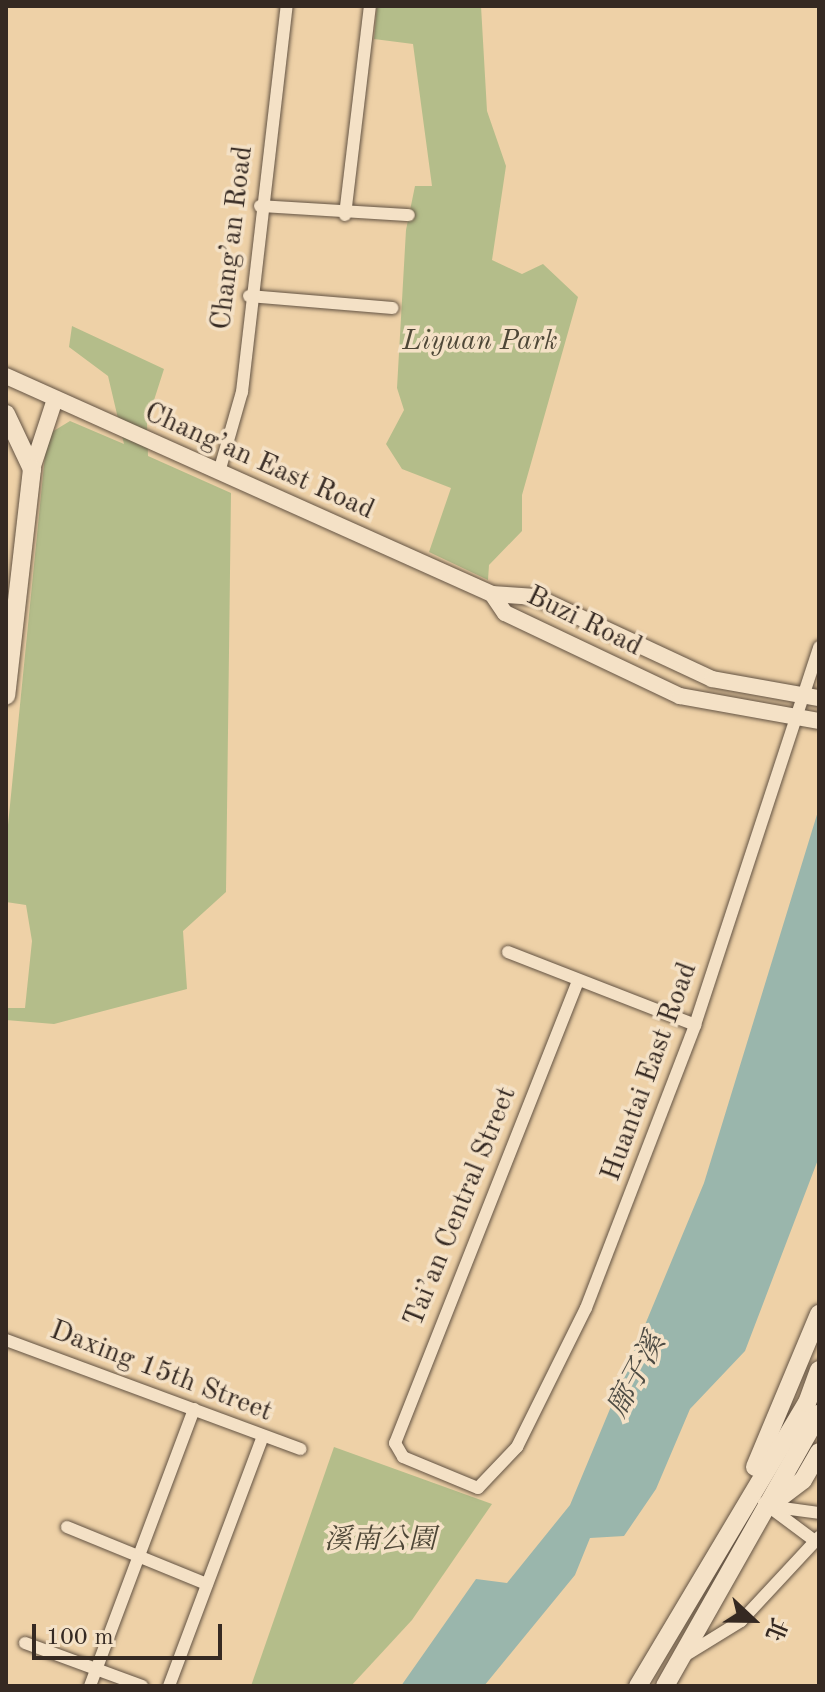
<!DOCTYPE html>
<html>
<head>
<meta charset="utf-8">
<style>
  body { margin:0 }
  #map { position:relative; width:825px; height:1692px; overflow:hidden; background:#eed1a7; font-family:"Old Standard TT","Noto Serif TC",serif }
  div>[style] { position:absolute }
  .green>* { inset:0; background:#b4bd8a }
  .water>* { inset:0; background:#9ab6ac }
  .roads { filter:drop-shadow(0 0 2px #635343) drop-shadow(0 0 2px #635343) }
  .minor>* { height:12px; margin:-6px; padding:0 6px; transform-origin:6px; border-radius:6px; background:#f4e1c6 }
  .tertiary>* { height:16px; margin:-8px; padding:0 8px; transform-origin:8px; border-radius:8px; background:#f4e1c6 }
  .secondary>* { height:18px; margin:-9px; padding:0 9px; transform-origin:9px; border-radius:9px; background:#f4e1c6 }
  span { translate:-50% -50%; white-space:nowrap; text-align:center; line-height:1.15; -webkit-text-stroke:7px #f4e1c6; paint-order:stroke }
  .street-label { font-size:28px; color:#352922 }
  .park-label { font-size:28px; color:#4e4737; font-style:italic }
  .water-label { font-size:30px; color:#4e4c44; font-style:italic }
  .frame { position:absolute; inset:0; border:8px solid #352922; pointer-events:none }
  .north { position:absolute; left:713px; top:1580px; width:80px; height:80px; -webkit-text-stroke:6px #f4e1c6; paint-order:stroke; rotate:112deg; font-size:22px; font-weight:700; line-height:32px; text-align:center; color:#352922 }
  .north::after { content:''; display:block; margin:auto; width:28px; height:36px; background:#352922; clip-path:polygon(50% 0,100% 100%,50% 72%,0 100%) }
  .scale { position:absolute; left:32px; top:1624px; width:190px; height:36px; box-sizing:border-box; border:4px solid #352922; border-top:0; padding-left:10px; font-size:24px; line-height:28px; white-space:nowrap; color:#352922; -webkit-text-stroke:6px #f4e1c6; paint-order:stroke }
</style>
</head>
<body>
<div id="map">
  <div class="green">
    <i style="clip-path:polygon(377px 6px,481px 6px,487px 111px,506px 166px,492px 260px,522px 274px,543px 264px,578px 297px,522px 495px,522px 531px,489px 565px,488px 580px,429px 552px,451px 488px,402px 469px,386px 444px,404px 410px,397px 388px,406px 230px,415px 186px,432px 186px,413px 44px,374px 39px)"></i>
    <i style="clip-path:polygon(72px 326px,164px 369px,147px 422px,148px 456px,231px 493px,226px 892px,183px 931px,187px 989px,54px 1024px,6px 1020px,6px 1008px,25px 1008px,32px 941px,26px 905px,6px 902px,6px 845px,47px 435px,70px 421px,124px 444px,108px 376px,69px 347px)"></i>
    <i style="clip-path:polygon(334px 1447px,492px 1504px,412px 1620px,351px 1686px,251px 1686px)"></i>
  </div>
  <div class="water">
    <i style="clip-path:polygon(819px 808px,819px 1157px,745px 1351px,690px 1409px,656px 1489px,624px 1536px,590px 1538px,575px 1575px,484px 1686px,401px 1686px,476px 1579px,507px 1583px,570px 1505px,704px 1183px)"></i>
  </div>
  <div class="roads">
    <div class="minor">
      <i style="left:260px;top:206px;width:149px;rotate:3.5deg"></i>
      <i style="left:345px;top:215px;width:210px;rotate:-83.2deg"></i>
      <i style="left:249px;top:296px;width:144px;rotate:4.8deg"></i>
      <i style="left:219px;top:472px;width:83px;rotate:-74deg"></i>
      <i style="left:242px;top:392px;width:389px;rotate:-83.4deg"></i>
      <i style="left:508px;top:952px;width:201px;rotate:21.3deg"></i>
      <i style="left:578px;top:981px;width:497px;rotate:111.6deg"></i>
      <i style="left:395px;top:1443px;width:16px;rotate:60deg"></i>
      <i style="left:403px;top:1457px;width:81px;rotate:22.5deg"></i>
      <i style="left:478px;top:1488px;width:57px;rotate:-46.4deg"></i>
      <i style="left:517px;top:1447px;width:155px;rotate:-63.6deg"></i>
      <i style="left:586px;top:1308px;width:303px;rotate:-68.9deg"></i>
      <i style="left:695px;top:1025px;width:398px;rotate:-71.8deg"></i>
      <i style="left:6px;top:1340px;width:314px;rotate:20.3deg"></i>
      <i style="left:764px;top:1503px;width:64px;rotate:36.7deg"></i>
      <i style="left:768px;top:1506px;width:51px;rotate:7.8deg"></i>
      <i style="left:67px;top:1527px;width:151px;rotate:22.2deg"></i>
      <i style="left:25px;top:1643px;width:125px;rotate:20.2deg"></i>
      <i style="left:686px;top:1655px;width:65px;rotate:-31.7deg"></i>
      <i style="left:741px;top:1621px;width:115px;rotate:-47.1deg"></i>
      <i style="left:90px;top:1686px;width:296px;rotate:-69.4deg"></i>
      <i style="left:169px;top:1686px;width:267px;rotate:-69.4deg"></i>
    </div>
    <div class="tertiary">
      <i style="left:6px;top:376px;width:533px;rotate:24.16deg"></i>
      <i style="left:32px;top:469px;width:74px;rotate:-71.8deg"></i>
      <i style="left:492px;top:594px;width:23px;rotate:56deg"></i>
      <i style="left:505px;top:613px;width:194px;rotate:25.4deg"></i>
      <i style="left:680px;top:696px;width:141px;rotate:10.2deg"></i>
      <i style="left:492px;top:594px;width:44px;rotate:3.9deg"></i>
      <i style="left:536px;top:597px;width:194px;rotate:25deg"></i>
      <i style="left:712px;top:679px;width:109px;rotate:10.1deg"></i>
    </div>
    <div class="secondary">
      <i style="left:6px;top:414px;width:61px;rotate:64.7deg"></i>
      <i style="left:32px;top:469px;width:228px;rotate:96.5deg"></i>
      <i style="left:755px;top:1467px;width:166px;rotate:-67.3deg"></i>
      <i style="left:774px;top:1502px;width:36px;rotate:-37deg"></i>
      <i style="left:803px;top:1480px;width:32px;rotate:-60deg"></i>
      <i style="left:638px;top:1686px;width:330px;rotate:-59.2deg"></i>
      <i style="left:807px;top:1403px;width:35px;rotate:-70deg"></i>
      <i style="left:665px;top:1686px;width:313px;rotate:-60.5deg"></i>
    </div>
  </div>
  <div class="street-label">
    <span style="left:233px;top:238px;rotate:-83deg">Chang’an Road</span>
    <span style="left:259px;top:462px;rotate:24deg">Chang’an East Road</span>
    <span style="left:584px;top:622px;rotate:26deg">Buzi Road</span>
    <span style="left:650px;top:1072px;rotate:-70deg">Huantai East Road</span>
    <span style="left:461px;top:1207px;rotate:-68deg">Tai’an Central Street</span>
    <span style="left:161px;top:1372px;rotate:21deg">Daxing 15th Street</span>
  </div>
  <div class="park-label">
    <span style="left:480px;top:342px">Liyuan Park</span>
    <span style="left:380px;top:1541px">溪南公園</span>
  </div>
  <div class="water-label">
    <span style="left:637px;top:1376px;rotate:-62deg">廍子溪</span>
  </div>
  <div class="frame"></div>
  <div class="north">北</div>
  <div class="scale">100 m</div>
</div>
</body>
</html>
